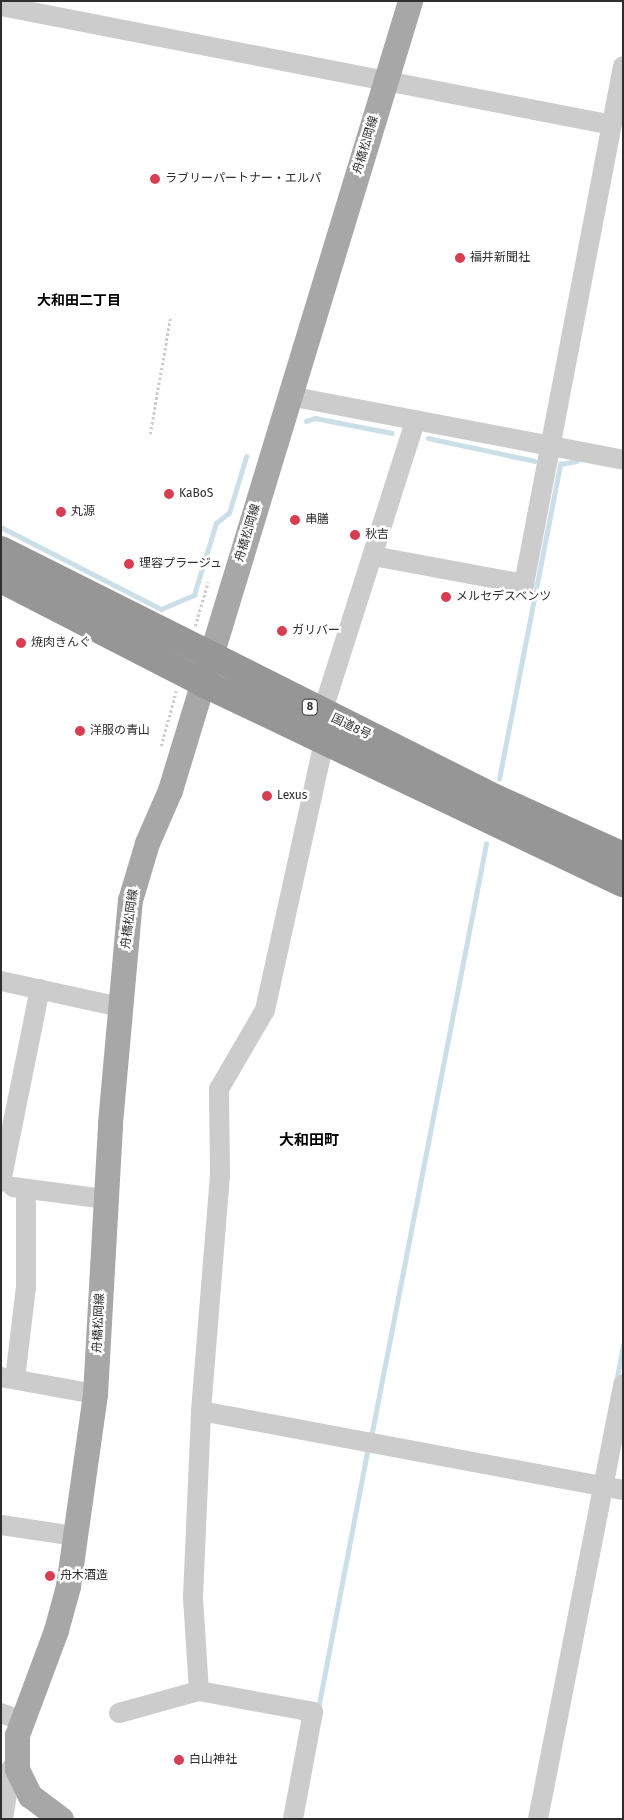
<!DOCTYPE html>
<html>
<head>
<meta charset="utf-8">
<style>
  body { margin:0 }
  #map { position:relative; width:624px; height:1820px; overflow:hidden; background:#fff; font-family:"Fira Sans","Noto Sans JP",sans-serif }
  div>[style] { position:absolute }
  .stream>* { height:4.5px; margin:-2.25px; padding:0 2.25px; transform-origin:2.25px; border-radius:2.25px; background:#cbdfe9 }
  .path>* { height:2.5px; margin-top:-1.25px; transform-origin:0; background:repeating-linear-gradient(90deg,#ccc 0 2.5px,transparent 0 5px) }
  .minor>* { height:20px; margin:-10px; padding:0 10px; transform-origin:10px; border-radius:10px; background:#ccc }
  .major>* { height:25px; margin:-12.5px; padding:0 12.5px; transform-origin:12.5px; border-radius:12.5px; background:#a7a7a7 }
  .highway>* { height:28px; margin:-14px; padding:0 14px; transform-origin:14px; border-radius:14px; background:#969696 }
  .dots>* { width:14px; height:14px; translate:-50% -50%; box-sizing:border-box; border:2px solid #fff; border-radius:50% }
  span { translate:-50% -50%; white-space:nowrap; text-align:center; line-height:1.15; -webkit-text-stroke:5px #fff; paint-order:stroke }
  .shield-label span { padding:1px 4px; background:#fff; border:1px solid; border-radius:4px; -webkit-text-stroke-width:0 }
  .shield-label { font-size:11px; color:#2f2f2f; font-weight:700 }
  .street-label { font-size:12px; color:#2f2f2f }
  .poi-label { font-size:12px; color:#2f2f2f }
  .left { translate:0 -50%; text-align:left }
  .neighbourhood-label { font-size:14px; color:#000; font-weight:700 }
  .quarter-label { font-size:15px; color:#000; font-weight:700 }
  .frame { position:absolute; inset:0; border:2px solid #2f2f2f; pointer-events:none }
</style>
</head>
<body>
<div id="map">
  <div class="stream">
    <i style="left:306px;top:421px;width:9px;rotate:-18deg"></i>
    <i style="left:315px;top:418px;width:78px;rotate:11deg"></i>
    <i style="left:428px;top:438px;width:109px;rotate:12.1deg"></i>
    <i style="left:1px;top:527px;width:180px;rotate:27.1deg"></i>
    <i style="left:161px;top:609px;width:36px;rotate:-23deg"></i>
    <i style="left:194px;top:595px;width:75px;rotate:-73deg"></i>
    <i style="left:216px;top:523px;width:16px;rotate:-38deg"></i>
    <i style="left:229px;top:513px;width:59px;rotate:-73.1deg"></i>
    <i style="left:499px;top:779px;width:321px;rotate:-79deg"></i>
    <i style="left:560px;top:464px;width:17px;rotate:-10deg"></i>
    <i style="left:616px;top:1382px;width:38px;rotate:-79deg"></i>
    <i style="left:372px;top:1432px;width:599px;rotate:-79.03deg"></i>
    <i style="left:318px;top:1709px;width:262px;rotate:-79.2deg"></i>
  </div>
  <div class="path">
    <i style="left:150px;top:434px;width:117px;rotate:-80.1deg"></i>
    <i style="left:195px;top:626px;width:46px;rotate:-73.5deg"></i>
    <i style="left:161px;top:746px;width:57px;rotate:-74.7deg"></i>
  </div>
  <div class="minor">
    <i style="left:1px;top:6px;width:622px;rotate:11.02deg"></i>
    <i style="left:289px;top:396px;width:340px;rotate:10.8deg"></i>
    <i style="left:373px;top:556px;width:154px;rotate:10.5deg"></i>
    <i style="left:524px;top:584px;width:527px;rotate:-79.18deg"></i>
    <i style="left:322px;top:713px;width:306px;rotate:-72.3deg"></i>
    <i style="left:1px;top:981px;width:122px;rotate:12.3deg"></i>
    <i style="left:1px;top:1182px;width:197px;rotate:-78.6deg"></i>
    <i style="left:13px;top:1187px;width:94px;rotate:7.4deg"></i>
    <i style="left:1px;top:1377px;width:96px;rotate:10.3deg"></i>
    <i style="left:15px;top:1379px;width:93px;rotate:-83.2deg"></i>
    <i style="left:26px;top:1287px;width:97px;rotate:-90deg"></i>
    <i style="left:201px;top:1411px;width:429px;rotate:10.6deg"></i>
    <i style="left:1px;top:1525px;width:75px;rotate:8.5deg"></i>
    <i style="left:199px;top:1691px;width:94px;rotate:-93.7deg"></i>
    <i style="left:193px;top:1597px;width:186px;rotate:-87.5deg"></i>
    <i style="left:201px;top:1411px;width:238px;rotate:-85.4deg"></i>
    <i style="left:220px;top:1174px;width:85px;rotate:-90.7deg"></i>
    <i style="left:219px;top:1089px;width:91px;rotate:-59.8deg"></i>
    <i style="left:265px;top:1010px;width:275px;rotate:-77.6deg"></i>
    <i style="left:1px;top:1713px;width:22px;rotate:21deg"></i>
    <i style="left:119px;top:1713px;width:83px;rotate:-15.4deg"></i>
    <i style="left:199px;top:1691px;width:116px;rotate:10.4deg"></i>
    <i style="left:313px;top:1712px;width:109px;rotate:100.6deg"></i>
    <i style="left:3px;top:1819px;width:51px;rotate:-80.9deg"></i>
    <i style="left:11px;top:1769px;width:11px;rotate:-56deg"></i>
    <i style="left:538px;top:1819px;width:443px;rotate:-78.9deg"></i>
  </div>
  <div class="major">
    <i style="left:61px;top:1819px;width:39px;rotate:-143deg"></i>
    <i style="left:30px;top:1796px;width:30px;rotate:-116deg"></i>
    <i style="left:17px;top:1769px;width:34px;rotate:-90deg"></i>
    <i style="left:17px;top:1735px;width:112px;rotate:-69.6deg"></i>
    <i style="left:56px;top:1630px;width:46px;rotate:-74.7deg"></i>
    <i style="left:68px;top:1586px;width:194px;rotate:-82deg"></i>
    <i style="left:95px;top:1394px;width:271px;rotate:-86.8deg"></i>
    <i style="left:110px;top:1123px;width:224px;rotate:-84.9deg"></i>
    <i style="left:130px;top:900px;width:59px;rotate:-73.4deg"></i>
    <i style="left:147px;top:843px;width:58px;rotate:-66.5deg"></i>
    <i style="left:170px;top:790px;width:825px;rotate:-73.08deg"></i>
  </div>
  <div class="highway">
    <i style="left:1px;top:550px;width:555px;rotate:26.66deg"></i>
    <i style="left:497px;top:799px;width:138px;rotate:24.3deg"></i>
    <i style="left:1px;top:579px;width:227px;rotate:27.2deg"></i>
    <i style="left:203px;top:683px;width:465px;rotate:25.5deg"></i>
  </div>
  <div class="dots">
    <i style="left:155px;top:179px;background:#d83e51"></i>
    <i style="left:460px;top:258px;background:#d83e51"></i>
    <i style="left:169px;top:494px;background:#d83e51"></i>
    <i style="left:61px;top:512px;background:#d83e51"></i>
    <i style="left:295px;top:520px;background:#d83e51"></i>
    <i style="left:355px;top:535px;background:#d83e51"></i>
    <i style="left:129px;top:564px;background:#d83e51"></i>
    <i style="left:446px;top:597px;background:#d83e51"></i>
    <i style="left:282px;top:631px;background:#d83e51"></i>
    <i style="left:21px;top:643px;background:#d83e51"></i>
    <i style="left:80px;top:731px;background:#d83e51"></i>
    <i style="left:267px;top:796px;background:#d83e51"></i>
    <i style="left:50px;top:1576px;background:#d83e51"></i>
    <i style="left:179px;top:1760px;background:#d83e51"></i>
  </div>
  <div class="shield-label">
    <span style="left:310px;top:707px">8</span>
  </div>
  <div class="street-label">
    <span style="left:366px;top:145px;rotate:-73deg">舟橋松岡線</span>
    <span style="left:248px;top:533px;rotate:-73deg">舟橋松岡線</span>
    <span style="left:351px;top:727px;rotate:26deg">国道8号</span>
    <span style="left:130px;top:919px;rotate:-82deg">舟橋松岡線</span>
    <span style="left:99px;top:1323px;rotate:-87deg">舟橋松岡線</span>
  </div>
  <div class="poi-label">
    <span class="left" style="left:165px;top:179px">ラブリーパートナー・エルパ</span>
    <span class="left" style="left:470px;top:258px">福井新聞社</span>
    <span class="left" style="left:179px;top:494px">KaBoS</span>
    <span class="left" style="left:71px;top:512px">丸源</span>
    <span class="left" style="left:305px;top:520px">串膳</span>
    <span class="left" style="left:365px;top:535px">秋吉</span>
    <span class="left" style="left:139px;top:564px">理容プラージュ</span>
    <span class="left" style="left:456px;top:597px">メルセデスベンツ</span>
    <span class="left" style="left:292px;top:631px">ガリバー</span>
    <span class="left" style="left:31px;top:643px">焼肉きんぐ</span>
    <span class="left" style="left:90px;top:731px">洋服の青山</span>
    <span class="left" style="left:277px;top:796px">Lexus</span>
    <span class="left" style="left:60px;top:1576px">舟木酒造</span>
    <span class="left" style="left:189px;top:1760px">白山神社</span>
  </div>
  <div class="neighbourhood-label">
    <span style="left:79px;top:301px">大和田二丁目</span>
  </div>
  <div class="quarter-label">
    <span style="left:309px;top:1141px">大和田町</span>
  </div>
  <div class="frame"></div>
</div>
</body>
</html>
